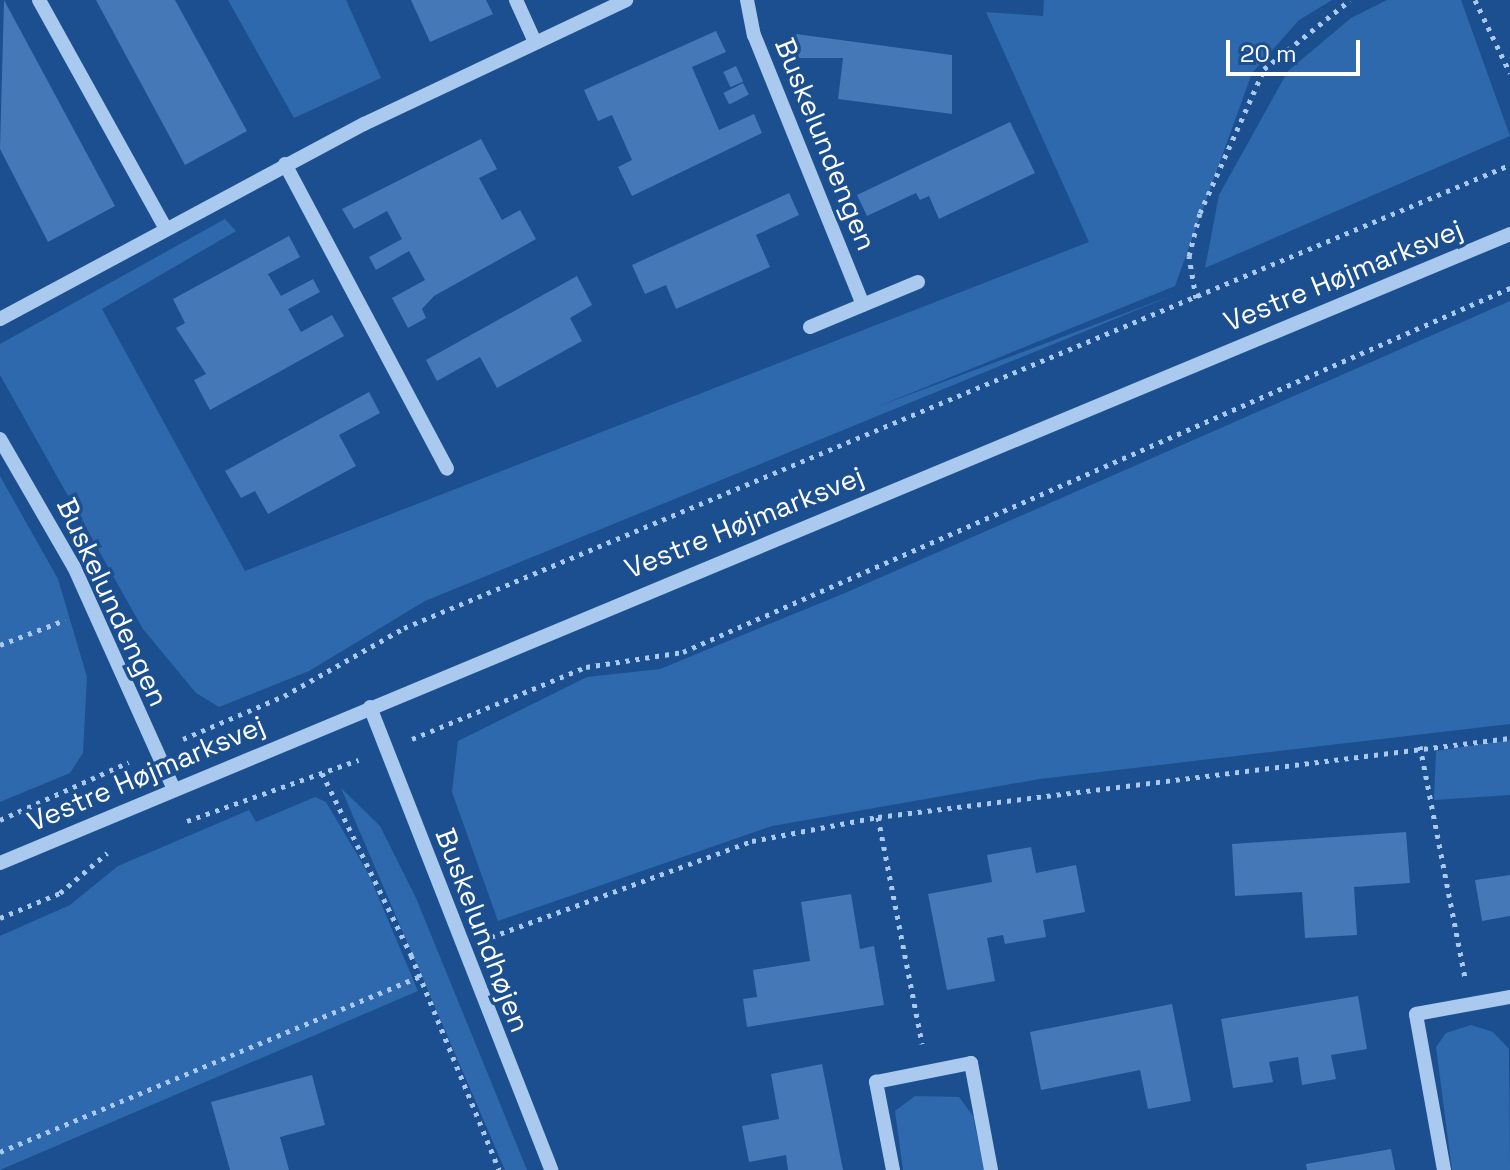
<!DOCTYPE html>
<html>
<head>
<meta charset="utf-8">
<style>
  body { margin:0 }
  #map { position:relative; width:1510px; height:1170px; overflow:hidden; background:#1b4f8f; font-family:"Space Grotesk",sans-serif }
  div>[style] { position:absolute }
  .green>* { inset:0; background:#2e69ad }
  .building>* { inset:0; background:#4478b7; transform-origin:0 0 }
  .path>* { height:5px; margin-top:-2.5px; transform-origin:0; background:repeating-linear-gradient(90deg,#a9c9ee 0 4px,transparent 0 10px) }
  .minor>* { height:14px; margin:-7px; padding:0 7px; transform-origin:7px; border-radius:7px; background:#a9c9ee }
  span { translate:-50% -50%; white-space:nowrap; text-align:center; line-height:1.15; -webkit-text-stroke:7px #1b4f8f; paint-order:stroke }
  .street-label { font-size:28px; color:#fff }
  .scale { position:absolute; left:1226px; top:40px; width:134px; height:36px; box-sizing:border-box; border:4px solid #fff; border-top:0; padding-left:10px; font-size:24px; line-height:28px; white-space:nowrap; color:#fff; -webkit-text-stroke:6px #1b4f8f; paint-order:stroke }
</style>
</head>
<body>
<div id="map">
  <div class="green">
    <i style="clip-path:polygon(228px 0,346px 0,381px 78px,294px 118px)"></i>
    <i style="clip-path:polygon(1044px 0,1332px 0,1299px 20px,1252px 73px,1175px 286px,874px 408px,1176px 294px,425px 601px,309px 671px,219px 707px,196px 693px,143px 629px,0 375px,0 344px,225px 219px,236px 231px,102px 309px,245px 571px,1089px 242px,986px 12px,1043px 16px)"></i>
    <i style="clip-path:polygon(1387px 0,1461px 0,1510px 136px,1205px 268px,1219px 195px,1288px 71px,1351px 18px)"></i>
    <i style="clip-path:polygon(1510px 301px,1510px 724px,1040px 779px,772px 826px,498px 921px,452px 792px,458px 741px,587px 677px,660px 669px,845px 593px)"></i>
    <i style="clip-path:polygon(0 476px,58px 579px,87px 677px,83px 753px,70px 773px,0 802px)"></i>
    <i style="clip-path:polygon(1510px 740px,1510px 795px,1434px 800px,1436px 751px)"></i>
    <i style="clip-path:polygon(341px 788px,380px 826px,416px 898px,527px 1170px,505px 1170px)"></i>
    <i style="clip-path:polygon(315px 797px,326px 802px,369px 875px,418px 991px,0 1170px,0 936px,70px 905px,118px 866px,249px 810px,256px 822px)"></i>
    <i style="clip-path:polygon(1471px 1025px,1493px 1032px,1509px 1049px,1510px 1170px,1452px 1170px,1436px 1047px,1446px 1033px)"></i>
    <i style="clip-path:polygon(915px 1096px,959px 1097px,973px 1116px,984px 1170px,903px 1170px,895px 1111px)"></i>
  </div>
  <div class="building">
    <i style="clip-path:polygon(4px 0,115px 206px,48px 242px,0 149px)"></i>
    <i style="clip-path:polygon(96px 0,175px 0,247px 131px,185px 165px)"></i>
    <i style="clip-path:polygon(411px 0,486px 0,493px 14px,430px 42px)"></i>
    <i style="clip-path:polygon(716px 31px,726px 52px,692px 67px,719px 130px,754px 114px,762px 133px,632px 196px,618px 167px,632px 160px,612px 115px,598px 121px,584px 90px)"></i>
    <i style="clip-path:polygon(796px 34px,952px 55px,952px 114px,838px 99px,843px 58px,793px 58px)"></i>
    <i style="left:736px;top:66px;width:17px;height:14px;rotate:65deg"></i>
    <i style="left:743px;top:83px;width:13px;height:22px;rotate:63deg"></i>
    <i style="clip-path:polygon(1010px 122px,1035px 173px,939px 219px,929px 196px,920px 200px,916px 193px,867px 216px,857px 195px)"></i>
    <i style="clip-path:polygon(481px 139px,497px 169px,479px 178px,502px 220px,520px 210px,536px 239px,434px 296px,422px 309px,426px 318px,408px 328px,392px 298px,425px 280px,409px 251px,376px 270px,369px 257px,402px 239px,387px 211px,354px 229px,342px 209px)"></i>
    <i style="clip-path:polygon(789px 193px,799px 215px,756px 235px,770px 267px,676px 309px,666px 285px,645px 294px,632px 265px)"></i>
    <i style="clip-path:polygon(289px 236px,300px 257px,268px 274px,281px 296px,313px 279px,320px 292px,288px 309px,301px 332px,332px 315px,344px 336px,210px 410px,194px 380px,206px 374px,176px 328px,185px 323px,173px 299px)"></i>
    <i style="clip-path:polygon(577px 276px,592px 305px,570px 318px,582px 341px,497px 388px,480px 357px,437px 381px,426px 360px)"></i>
    <i style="clip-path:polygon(369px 392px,380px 413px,339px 435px,356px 466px,268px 514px,255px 491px,241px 498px,225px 471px)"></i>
    <i style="clip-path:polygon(1406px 832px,1410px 883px,1354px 887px,1357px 935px,1305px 938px,1302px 892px,1235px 896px,1232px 844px)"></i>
    <i style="clip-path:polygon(1031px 847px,1036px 873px,1076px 865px,1085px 912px,1043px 920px,1046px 937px,1005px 944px,1003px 935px,987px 938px,995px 981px,947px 990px,928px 894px,992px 882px,987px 855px)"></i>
    <i style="clip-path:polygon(1510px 875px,1510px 916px,1482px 921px,1475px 880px)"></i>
    <i style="clip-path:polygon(851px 894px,860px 949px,874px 946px,884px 1005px,747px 1027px,743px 999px,757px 997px,753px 970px,810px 961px,801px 902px)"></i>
    <i style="clip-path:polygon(1358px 996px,1367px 1049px,1331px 1055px,1336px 1079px,1302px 1085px,1298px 1057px,1269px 1062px,1273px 1082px,1233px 1088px,1221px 1019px)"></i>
    <i style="clip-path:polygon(1172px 1004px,1191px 1101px,1148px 1109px,1140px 1070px,1041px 1090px,1030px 1032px)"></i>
    <i style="clip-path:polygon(822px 1064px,843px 1170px,788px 1170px,786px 1155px,749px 1162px,742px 1126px,779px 1119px,771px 1074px)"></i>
    <i style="clip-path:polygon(312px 1075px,325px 1125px,280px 1137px,289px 1170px,230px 1170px,211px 1102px)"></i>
    <i style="clip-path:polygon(1391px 1149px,1395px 1170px,1307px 1170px,1306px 1164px)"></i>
  </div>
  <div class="path">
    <i style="left:1475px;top:0;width:81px;rotate:64.4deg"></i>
    <i style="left:1196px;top:298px;width:43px;rotate:-99.5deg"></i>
    <i style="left:1189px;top:256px;width:44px;rotate:-75.7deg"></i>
    <i style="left:1200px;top:213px;width:158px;rotate:-66deg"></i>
    <i style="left:1264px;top:69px;width:110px;rotate:-38.7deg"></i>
    <i style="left:0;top:645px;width:70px;rotate:-21deg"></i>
    <i style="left:183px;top:739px;width:110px;rotate:-23.1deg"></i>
    <i style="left:284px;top:696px;width:138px;rotate:-29.5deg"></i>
    <i style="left:404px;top:628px;width:1199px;rotate:-22.72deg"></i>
    <i style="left:412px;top:739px;width:188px;rotate:-22.5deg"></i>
    <i style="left:586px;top:667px;width:98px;rotate:-8.8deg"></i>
    <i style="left:683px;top:652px;width:904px;rotate:-23.76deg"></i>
    <i style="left:1420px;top:746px;width:235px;rotate:79deg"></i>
    <i style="left:322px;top:773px;width:203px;rotate:63.9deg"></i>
    <i style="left:411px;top:955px;width:232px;rotate:67.7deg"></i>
    <i style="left:878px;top:817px;width:231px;rotate:79deg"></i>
    <i style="left:0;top:820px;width:141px;rotate:-24.2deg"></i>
    <i style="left:187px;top:821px;width:182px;rotate:-19.6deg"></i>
    <i style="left:0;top:918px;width:65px;rotate:-22.6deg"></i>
    <i style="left:60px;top:893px;width:62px;rotate:-40.4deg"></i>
    <i style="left:491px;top:937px;width:278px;rotate:-20.2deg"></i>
    <i style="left:752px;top:841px;width:128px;rotate:-10.8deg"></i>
    <i style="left:878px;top:817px;width:637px;rotate:-7.13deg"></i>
    <i style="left:0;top:1152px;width:455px;rotate:-22.7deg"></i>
  </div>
  <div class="minor">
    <i style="left:39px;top:0;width:260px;rotate:61deg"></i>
    <i style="left:516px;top:0;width:46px;rotate:65.7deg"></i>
    <i style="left:747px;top:0;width:36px;rotate:79deg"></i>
    <i style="left:754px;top:35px;width:291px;rotate:68deg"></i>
    <i style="left:285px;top:164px;width:345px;rotate:62deg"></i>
    <i style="left:0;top:319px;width:413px;rotate:-28.2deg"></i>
    <i style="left:364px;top:124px;width:290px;rotate:-25.3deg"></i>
    <i style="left:810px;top:327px;width:117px;rotate:-22.6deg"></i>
    <i style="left:0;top:439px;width:148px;rotate:60deg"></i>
    <i style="left:74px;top:567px;width:243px;rotate:65.8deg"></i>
    <i style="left:370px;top:707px;width:497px;rotate:68.6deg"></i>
    <i style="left:0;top:863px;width:1636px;rotate:-22.61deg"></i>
    <i style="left:893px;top:1170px;width:90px;rotate:-100.9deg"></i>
    <i style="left:876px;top:1082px;width:97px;rotate:-11.3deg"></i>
    <i style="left:971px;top:1063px;width:109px;rotate:79.4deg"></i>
    <i style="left:1444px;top:1170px;width:158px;rotate:-100.2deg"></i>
    <i style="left:1416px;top:1014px;width:96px;rotate:-10.3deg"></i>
  </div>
  <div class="street-label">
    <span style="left:826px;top:144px;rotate:68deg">Buskelundengen</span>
    <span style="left:1343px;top:275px;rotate:-22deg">Vestre Højmarksvej</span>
    <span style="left:744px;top:522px;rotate:-22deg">Vestre Højmarksvej</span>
    <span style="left:113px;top:602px;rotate:65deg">Buskelundengen</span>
    <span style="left:146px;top:773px;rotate:-23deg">Vestre Højmarksvej</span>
    <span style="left:483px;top:930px;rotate:69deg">Buskelundhøjen</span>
  </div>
  <div class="scale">20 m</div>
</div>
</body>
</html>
